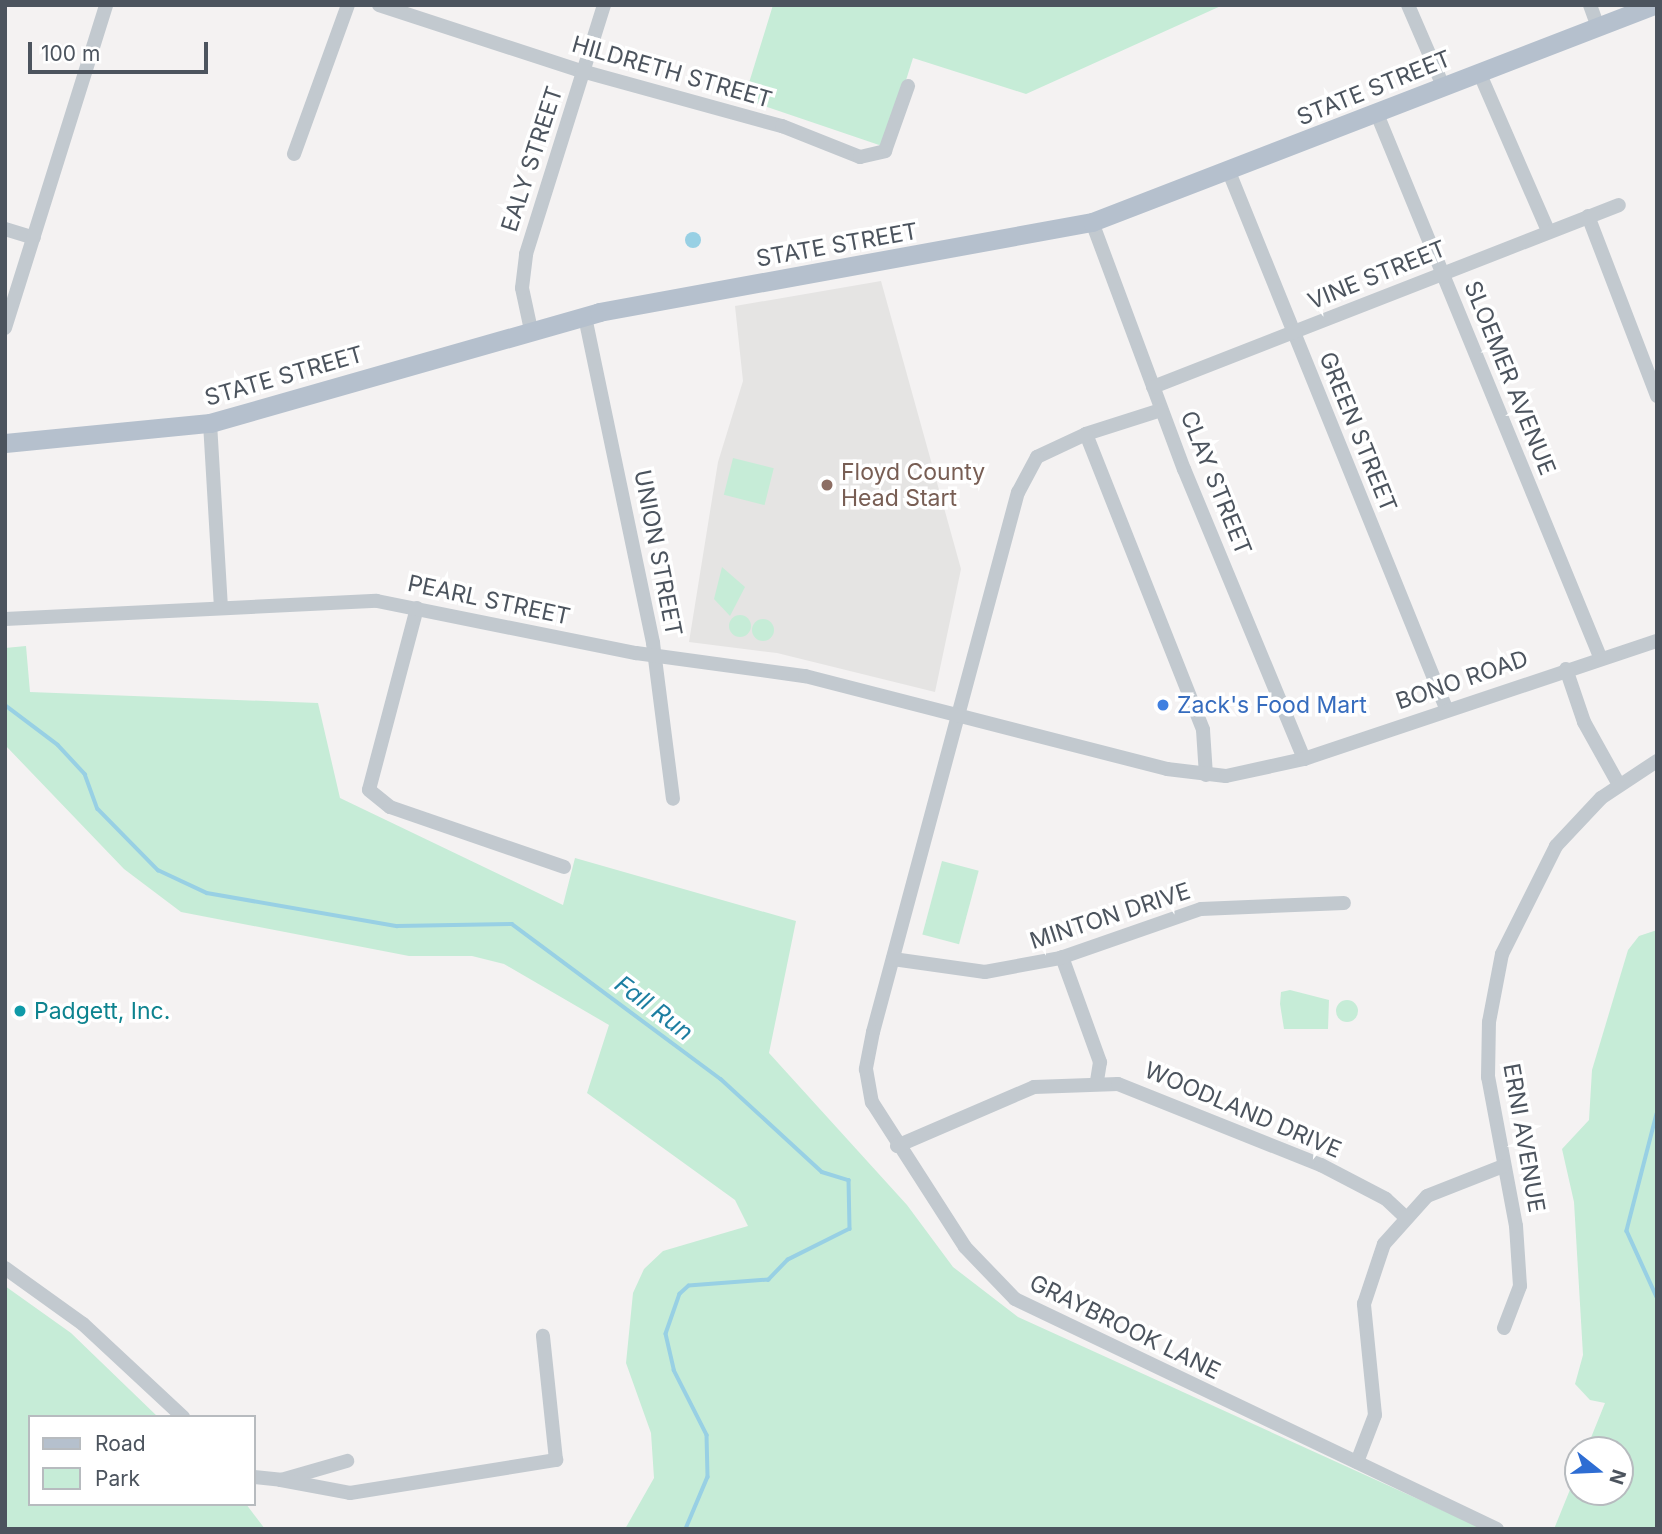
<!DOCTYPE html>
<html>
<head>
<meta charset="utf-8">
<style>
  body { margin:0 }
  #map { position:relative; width:1662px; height:1534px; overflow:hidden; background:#f4f2f2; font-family:Inter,sans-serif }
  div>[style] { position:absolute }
  .education>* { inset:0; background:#e5e4e3 }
  .green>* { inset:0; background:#c6ecd7; transform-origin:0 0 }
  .round { border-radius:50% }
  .water>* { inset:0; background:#98d0e4 }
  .stream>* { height:3.5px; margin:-1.75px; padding:0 1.75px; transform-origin:1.75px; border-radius:1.75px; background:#98d0e4 }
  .minor>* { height:14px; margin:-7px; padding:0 7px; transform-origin:7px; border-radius:7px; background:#c2c9cf }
  .major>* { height:19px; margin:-9.5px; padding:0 9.5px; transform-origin:9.5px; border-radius:9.5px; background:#b5c0cd }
  .dots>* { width:19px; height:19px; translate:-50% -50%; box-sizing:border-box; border:4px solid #fff; border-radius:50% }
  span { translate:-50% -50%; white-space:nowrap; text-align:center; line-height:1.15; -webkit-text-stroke:7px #fff; paint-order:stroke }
  .street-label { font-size:23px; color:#4c545e }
  .education-label { font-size:23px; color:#785e54 }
  .left { translate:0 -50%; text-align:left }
  .shop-label { font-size:23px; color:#366cbe }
  .culture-label { font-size:23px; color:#0d838f }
  .water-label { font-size:24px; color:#1c7ea1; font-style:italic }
  .frame { position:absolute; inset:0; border:7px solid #4c545e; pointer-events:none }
  .legend { position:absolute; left:28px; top:1415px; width:228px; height:91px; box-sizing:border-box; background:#fff; border:2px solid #b7bbbf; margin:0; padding:9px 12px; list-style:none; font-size:21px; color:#4c545e }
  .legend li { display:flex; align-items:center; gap:14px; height:35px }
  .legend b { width:35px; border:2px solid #b7bbbf }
  .north { position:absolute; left:1564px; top:1436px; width:70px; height:70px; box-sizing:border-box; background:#fff; border:2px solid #b7bbbf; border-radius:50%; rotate:108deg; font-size:19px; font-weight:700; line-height:28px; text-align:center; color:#4c545e }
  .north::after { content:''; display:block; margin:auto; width:24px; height:32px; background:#2e6dd3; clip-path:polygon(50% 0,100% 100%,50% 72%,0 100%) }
  .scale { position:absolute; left:28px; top:42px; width:180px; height:32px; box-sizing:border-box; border:4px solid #4c545e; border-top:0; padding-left:9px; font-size:21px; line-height:24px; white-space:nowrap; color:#4c545e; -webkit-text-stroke:5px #fff; paint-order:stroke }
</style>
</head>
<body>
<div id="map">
  <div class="education">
    <i style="clip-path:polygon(881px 281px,961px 569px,935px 692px,777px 653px,689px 642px,718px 462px,743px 381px,735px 306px)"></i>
  </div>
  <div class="green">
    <i style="clip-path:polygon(773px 5px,1223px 5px,1026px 94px,913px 58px,885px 147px,744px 99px)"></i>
    <i style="left:733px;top:458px;width:42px;height:38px;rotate:14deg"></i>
    <i style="clip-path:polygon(722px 567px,745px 587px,730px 616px,714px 599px)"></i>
    <i class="round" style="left:729px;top:615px;width:22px;height:22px"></i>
    <i class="round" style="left:752px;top:619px;width:22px;height:22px"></i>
    <i style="clip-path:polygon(26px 646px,30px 692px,318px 703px,340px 798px,563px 905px,575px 858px,796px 921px,769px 1053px,907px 1205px,953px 1267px,1018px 1317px,1484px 1529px,625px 1529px,654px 1478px,651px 1433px,626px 1363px,633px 1293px,644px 1269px,663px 1251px,748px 1226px,735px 1200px,587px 1093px,609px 1025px,504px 964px,472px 956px,409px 956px,181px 912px,124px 869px,5px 745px,5px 648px)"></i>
    <i style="left:942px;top:861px;width:38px;height:76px;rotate:15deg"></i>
    <i style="clip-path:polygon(1657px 930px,1657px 1529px,1554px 1529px,1578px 1470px,1578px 1492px,1620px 1492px,1620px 1450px,1586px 1450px,1605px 1403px,1590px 1400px,1575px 1384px,1583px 1355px,1574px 1202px,1562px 1149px,1589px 1120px,1592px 1070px,1628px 950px,1639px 936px)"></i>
    <i style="clip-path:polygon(1290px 990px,1329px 1000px,1328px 1029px,1284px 1029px,1280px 1004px,1281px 992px)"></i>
    <i class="round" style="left:1336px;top:1000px;width:22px;height:22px"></i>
    <i style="clip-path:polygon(5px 1286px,71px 1333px,158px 1417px,30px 1417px,30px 1504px,246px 1504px,265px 1529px,5px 1529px)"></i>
  </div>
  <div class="water">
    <i class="round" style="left:685px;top:232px;width:16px;height:16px"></i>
  </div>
  <div class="stream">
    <i style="left:5px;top:705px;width:66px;rotate:37deg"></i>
    <i style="left:58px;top:745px;width:40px;rotate:47deg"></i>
    <i style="left:85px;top:774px;width:37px;rotate:70deg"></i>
    <i style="left:98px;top:809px;width:86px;rotate:45.5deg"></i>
    <i style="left:158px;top:870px;width:54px;rotate:25.1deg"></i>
    <i style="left:207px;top:893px;width:193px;rotate:9.9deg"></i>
    <i style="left:397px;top:926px;width:115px;rotate:-1deg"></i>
    <i style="left:512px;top:924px;width:260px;rotate:36.6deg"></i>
    <i style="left:721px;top:1079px;width:137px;rotate:42.6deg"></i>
    <i style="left:822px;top:1172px;width:28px;rotate:17deg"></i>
    <i style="left:849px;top:1180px;width:49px;rotate:88.8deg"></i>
    <i style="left:850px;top:1229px;width:69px;rotate:153.4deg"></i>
    <i style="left:788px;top:1260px;width:28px;rotate:134deg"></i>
    <i style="left:769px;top:1280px;width:80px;rotate:175.7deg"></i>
    <i style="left:689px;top:1286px;width:12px;rotate:138deg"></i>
    <i style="left:680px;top:1294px;width:42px;rotate:109.3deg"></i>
    <i style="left:666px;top:1334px;width:37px;rotate:77deg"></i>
    <i style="left:674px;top:1370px;width:73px;rotate:63.1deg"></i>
    <i style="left:707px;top:1435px;width:42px;rotate:88.6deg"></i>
    <i style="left:708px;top:1477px;width:56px;rotate:112.9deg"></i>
    <i style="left:1657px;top:1114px;width:121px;rotate:104.4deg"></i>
    <i style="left:1627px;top:1231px;width:72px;rotate:65.6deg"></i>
  </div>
  <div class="minor">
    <i style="left:379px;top:5px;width:209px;rotate:18.1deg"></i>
    <i style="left:578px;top:70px;width:212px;rotate:15.4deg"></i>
    <i style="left:782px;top:126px;width:84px;rotate:21.7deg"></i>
    <i style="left:860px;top:157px;width:26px;rotate:-13deg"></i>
    <i style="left:885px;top:151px;width:69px;rotate:-70.5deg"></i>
    <i style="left:1408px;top:5px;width:88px;rotate:66.6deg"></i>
    <i style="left:1590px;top:5px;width:20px;rotate:70deg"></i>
    <i style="left:1479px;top:72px;width:173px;rotate:66.5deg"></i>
    <i style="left:1377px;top:114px;width:589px;rotate:67.66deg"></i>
    <i style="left:294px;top:154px;width:158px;rotate:-70.1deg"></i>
    <i style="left:1229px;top:172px;width:578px;rotate:67.96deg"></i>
    <i style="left:1588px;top:216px;width:193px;rotate:69deg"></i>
    <i style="left:1092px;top:222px;width:264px;rotate:69.6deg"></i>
    <i style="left:1184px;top:469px;width:314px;rotate:67.5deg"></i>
    <i style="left:5px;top:229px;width:30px;rotate:17deg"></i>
    <i style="left:585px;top:317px;width:333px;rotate:78.2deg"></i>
    <i style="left:653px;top:643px;width:157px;rotate:82.7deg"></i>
    <i style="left:5px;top:328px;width:338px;rotate:-72.6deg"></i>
    <i style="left:531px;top:330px;width:43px;rotate:-102.1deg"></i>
    <i style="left:522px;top:288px;width:34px;rotate:-83deg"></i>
    <i style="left:526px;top:254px;width:261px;rotate:-72.6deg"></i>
    <i style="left:1153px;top:387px;width:500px;rotate:-21.33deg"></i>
    <i style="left:1161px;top:410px;width:79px;rotate:162.3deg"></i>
    <i style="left:1086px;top:434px;width:318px;rotate:68.4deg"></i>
    <i style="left:1203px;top:730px;width:45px;rotate:86.2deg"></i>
    <i style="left:210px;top:423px;width:183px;rotate:86.6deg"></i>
    <i style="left:1086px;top:434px;width:54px;rotate:154.9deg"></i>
    <i style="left:1037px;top:457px;width:40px;rotate:118deg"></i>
    <i style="left:1018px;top:492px;width:559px;rotate:105.03deg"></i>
    <i style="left:873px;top:1032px;width:38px;rotate:101deg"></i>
    <i style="left:866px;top:1069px;width:34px;rotate:80deg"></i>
    <i style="left:872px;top:1102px;width:172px;rotate:57.3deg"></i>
    <i style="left:965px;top:1247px;width:72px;rotate:46.1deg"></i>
    <i style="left:1015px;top:1299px;width:534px;rotate:25.51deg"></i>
    <i style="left:417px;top:608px;width:188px;rotate:104.8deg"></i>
    <i style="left:369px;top:790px;width:27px;rotate:39deg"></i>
    <i style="left:390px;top:807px;width:184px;rotate:19deg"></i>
    <i style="left:5px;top:619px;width:372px;rotate:-2.8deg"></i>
    <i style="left:377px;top:601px;width:264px;rotate:11.4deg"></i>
    <i style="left:636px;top:653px;width:171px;rotate:7.8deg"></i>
    <i style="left:805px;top:676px;width:374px;rotate:14.4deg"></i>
    <i style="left:1167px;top:769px;width:59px;rotate:6.8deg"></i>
    <i style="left:1226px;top:776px;width:80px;rotate:-12.3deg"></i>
    <i style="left:1304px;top:759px;width:372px;rotate:-18.5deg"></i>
    <i style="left:1566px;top:669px;width:56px;rotate:71.2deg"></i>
    <i style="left:1584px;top:722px;width:72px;rotate:60.9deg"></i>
    <i style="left:1062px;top:957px;width:112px;rotate:70.1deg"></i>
    <i style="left:1100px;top:1062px;width:19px;rotate:99deg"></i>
    <i style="left:893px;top:959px;width:93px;rotate:8deg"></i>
    <i style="left:985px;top:972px;width:76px;rotate:-10.6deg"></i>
    <i style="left:1060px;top:958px;width:149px;rotate:-19.2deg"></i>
    <i style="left:1201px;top:909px;width:143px;rotate:-2.4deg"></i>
    <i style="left:897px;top:1146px;width:149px;rotate:-23.3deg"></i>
    <i style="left:1034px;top:1087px;width:84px;rotate:-2deg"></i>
    <i style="left:1118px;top:1084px;width:219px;rotate:21.8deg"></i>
    <i style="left:1321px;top:1165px;width:73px;rotate:27.6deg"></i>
    <i style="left:1386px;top:1199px;width:25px;rotate:43deg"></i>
    <i style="left:5px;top:1268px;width:96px;rotate:35.7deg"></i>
    <i style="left:83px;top:1324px;width:137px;rotate:42.9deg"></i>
    <i style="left:1504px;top:1328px;width:45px;rotate:-69.1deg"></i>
    <i style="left:1520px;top:1286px;width:60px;rotate:-93.8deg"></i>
    <i style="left:1516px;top:1226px;width:152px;rotate:-100.6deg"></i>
    <i style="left:1488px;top:1077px;width:55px;rotate:-89deg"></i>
    <i style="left:1489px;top:1022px;width:69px;rotate:-79.2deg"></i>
    <i style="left:1502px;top:954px;width:121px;rotate:-63.4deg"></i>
    <i style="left:1556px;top:846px;width:66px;rotate:-46.8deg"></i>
    <i style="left:1601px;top:798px;width:67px;rotate:-33.5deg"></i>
    <i style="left:1357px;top:1462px;width:50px;rotate:-69deg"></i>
    <i style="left:1375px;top:1415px;width:112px;rotate:-95.7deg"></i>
    <i style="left:1364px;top:1304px;width:63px;rotate:-71.6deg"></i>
    <i style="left:1384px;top:1244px;width:64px;rotate:-48.1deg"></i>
    <i style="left:1427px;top:1196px;width:82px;rotate:-21.5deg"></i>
    <i style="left:254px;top:1477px;width:27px;rotate:6deg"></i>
    <i style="left:281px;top:1480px;width:69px;rotate:-16.1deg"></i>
    <i style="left:281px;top:1480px;width:70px;rotate:10.7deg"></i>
    <i style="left:350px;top:1493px;width:209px;rotate:-9.1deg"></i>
    <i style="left:556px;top:1460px;width:125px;rotate:-96deg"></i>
  </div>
  <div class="major">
    <i style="left:5px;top:443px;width:206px;rotate:-5.6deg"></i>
    <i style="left:210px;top:423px;width:405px;rotate:-15.9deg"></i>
    <i style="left:599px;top:312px;width:501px;rotate:-10.35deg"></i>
    <i style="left:1092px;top:222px;width:602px;rotate:-21.11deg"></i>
  </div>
  <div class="dots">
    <i style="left:827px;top:485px;background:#8d6e63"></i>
    <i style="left:1163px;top:705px;background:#3f7fe0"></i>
    <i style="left:20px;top:1011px;background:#0f9aa8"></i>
  </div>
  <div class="street-label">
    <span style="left:672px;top:72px;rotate:16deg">HILDRETH STREET</span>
    <span style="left:1374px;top:88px;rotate:-22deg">STATE STREET</span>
    <span style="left:532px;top:159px;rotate:-72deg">EALY STREET</span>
    <span style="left:837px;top:245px;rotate:-10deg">STATE STREET</span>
    <span style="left:1377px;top:275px;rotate:-22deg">VINE STREET</span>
    <span style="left:284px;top:376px;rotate:-16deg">STATE STREET</span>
    <span style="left:1510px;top:378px;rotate:68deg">SLOEMER AVENUE</span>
    <span style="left:1358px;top:432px;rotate:68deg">GREEN STREET</span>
    <span style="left:1216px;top:483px;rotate:68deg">CLAY STREET</span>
    <span style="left:658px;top:553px;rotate:79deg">UNION STREET</span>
    <span style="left:489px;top:600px;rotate:12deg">PEARL STREET</span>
    <span style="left:1462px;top:680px;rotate:-19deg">BONO ROAD</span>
    <span style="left:1110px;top:916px;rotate:-18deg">MINTON DRIVE</span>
    <span style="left:1243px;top:1110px;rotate:23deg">WOODLAND DRIVE</span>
    <span style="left:1524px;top:1138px;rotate:80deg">ERNI AVENUE</span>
    <span style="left:1125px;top:1327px;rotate:26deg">GRAYBROOK LANE</span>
  </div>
  <div class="education-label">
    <span class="left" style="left:841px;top:485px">Floyd County<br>Head Start</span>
  </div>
  <div class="shop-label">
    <span class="left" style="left:1177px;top:705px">Zack's Food Mart</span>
  </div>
  <div class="culture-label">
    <span class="left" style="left:34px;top:1011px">Padgett, Inc.</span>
  </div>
  <div class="water-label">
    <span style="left:654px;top:1008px;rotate:37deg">Fall Run</span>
  </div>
  <div class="frame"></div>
  <ul class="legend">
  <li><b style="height:9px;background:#b5c0cd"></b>Road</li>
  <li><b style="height:19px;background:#c6ecd7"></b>Park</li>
  </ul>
  <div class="north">N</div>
  <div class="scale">100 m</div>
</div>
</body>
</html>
